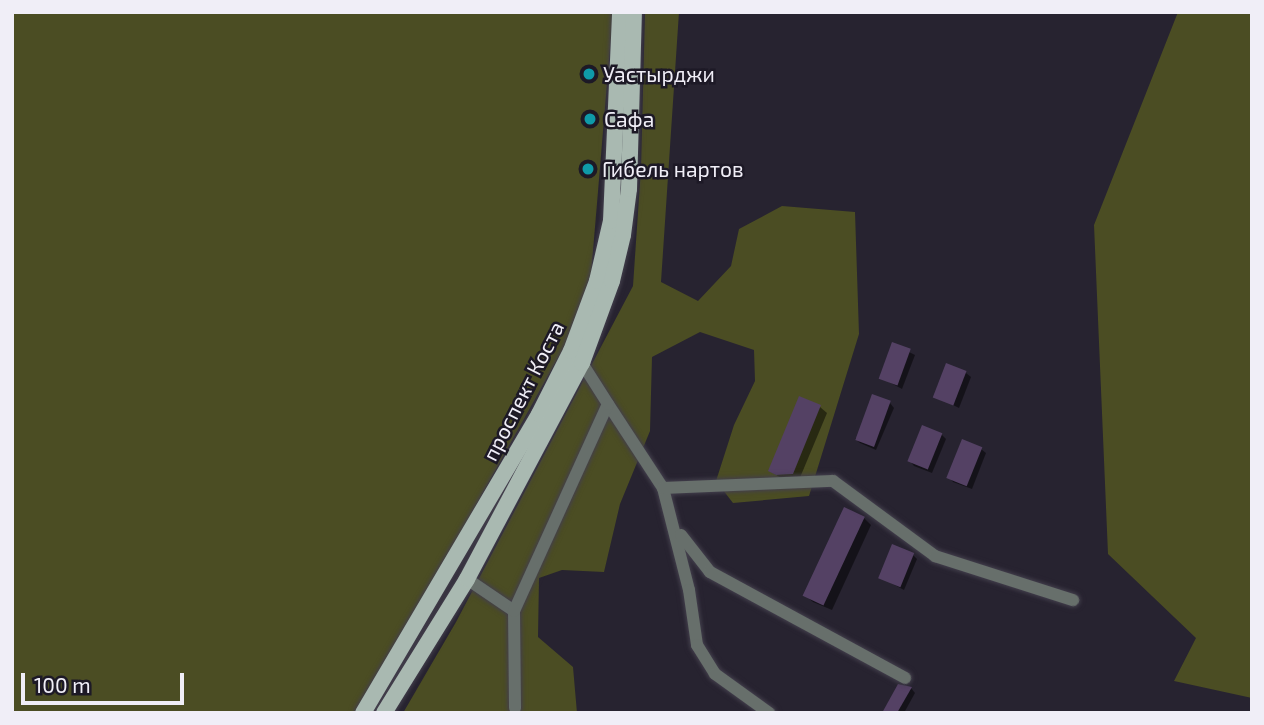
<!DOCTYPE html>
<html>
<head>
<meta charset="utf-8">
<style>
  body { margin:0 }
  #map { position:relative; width:1264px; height:725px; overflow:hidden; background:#272330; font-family:"Exo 2",sans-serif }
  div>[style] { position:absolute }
  .forest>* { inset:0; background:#4b4d23 }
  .shadow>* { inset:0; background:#0007 }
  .building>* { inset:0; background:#544164; transform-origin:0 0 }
  .roads { filter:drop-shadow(0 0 2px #433f4c) drop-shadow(0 0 2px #433f4c) }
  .minor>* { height:12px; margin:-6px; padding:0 6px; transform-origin:6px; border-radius:6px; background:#676f6b }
  .major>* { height:16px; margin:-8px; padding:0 8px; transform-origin:8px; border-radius:8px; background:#a9b9b1 }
  .dots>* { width:19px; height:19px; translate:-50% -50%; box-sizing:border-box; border:4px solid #1d1926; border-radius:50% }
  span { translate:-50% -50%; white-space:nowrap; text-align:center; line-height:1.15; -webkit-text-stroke:5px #1d1926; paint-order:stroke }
  .poi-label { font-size:21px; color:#f0eef7 }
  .left { translate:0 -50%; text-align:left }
  .street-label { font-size:21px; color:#f0eef7 }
  .frame { position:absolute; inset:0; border:14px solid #f0eef7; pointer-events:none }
  .scale { position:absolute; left:21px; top:673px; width:163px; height:32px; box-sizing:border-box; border:4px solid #f0eef7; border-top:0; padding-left:9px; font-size:21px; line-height:24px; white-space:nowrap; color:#f0eef7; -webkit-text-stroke:5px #1d1926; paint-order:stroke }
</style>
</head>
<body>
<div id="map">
  <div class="forest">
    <i style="clip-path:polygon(12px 12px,613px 12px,591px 275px,564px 347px,431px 586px,354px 713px,12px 713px)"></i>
    <i style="clip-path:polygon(645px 12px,679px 12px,661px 282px,698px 301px,731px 266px,739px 229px,782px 206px,855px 212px,859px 334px,809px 496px,733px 503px,716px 481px,734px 425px,755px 381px,754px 350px,700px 332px,652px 357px,650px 431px,620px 504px,604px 572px,562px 570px,539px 578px,538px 637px,573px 667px,577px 713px,403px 713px,456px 622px,633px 286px,641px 168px)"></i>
    <i style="clip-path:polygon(1178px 12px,1252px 12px,1252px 698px,1174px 681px,1196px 638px,1108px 554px,1094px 225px)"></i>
  </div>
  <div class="shadow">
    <i style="clip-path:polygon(893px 344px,915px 355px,902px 389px,880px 377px)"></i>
    <i style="clip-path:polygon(966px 373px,971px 377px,959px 408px,935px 396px)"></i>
    <i style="clip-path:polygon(800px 398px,820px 407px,827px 413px,799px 480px,784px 480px,770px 471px)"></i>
    <i style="clip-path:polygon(890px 403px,894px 408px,876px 450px,860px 443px,855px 439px)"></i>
    <i style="clip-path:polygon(941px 434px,946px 439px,932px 473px,914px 466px,910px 461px)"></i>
    <i style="clip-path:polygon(981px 449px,986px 453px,972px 489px,953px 482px,949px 477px)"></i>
    <i style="clip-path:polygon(864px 518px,871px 525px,832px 610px,813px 602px,806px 596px)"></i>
    <i style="clip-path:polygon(913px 555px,917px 559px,904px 590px,880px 577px)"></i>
    <i style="clip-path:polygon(911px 688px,915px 693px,904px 713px,884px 713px)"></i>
  </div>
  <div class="building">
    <i style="left:892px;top:342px;width:20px;height:39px;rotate:20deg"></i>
    <i style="left:946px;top:363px;width:22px;height:37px;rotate:21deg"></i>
    <i style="left:872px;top:394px;width:20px;height:49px;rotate:20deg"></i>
    <i style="clip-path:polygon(799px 396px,821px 405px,793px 474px,776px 475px,768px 471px)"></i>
    <i style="left:922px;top:425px;width:22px;height:39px;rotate:22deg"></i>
    <i style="left:962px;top:439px;width:22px;height:42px;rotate:22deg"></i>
    <i style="left:844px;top:507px;width:23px;height:98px;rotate:25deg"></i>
    <i style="left:892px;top:544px;width:24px;height:37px;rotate:22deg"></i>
    <i style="clip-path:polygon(898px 684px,912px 687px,897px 713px,882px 713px)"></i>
  </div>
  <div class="roads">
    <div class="minor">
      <i style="left:608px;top:404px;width:100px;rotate:56.8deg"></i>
      <i style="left:663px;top:488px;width:105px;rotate:75.7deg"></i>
      <i style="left:689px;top:590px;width:56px;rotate:81.7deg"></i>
      <i style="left:697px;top:645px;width:34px;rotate:58deg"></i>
      <i style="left:715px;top:674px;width:67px;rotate:35.8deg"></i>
      <i style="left:663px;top:488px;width:170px;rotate:-2.4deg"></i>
      <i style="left:833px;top:481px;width:127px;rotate:36.3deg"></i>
      <i style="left:935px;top:556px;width:145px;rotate:17.7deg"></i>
      <i style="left:681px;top:535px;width:47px;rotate:51.9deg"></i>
      <i style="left:710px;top:572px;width:222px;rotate:28.5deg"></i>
      <i style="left:467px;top:579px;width:57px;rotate:34.2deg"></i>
      <i style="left:514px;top:611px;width:97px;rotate:89.4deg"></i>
      <i style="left:514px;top:611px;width:227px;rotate:-65.6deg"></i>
      <i style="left:608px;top:404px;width:49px;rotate:-122.4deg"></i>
    </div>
    <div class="major">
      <i style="left:363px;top:713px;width:347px;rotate:-59.5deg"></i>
      <i style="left:539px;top:414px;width:71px;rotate:-63.1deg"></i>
      <i style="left:571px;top:351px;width:75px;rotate:-69.6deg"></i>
      <i style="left:597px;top:281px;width:62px;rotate:-76.9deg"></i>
      <i style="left:611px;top:221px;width:209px;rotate:-87.5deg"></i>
      <i style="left:384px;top:713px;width:158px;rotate:-58.2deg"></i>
      <i style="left:467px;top:579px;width:245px;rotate:-62deg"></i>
      <i style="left:582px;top:363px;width:87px;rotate:-69.9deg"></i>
      <i style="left:612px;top:281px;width:47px;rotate:-76.6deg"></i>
      <i style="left:623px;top:235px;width:46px;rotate:-82.6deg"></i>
      <i style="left:629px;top:189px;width:177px;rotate:-88.4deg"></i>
    </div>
  </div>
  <div class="dots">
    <i style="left:589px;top:74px;background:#0f9aa8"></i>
    <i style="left:590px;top:119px;background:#0f9aa8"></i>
    <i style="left:588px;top:169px;background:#0f9aa8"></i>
  </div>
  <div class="poi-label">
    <span class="left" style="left:603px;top:74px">Уастырджи</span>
    <span class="left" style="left:604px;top:119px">Сафа</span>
    <span class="left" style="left:602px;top:169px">Гибель нартов</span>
  </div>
  <div class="street-label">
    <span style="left:523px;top:391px;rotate:-63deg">проспект Коста</span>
  </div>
  <div class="frame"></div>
  <div class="scale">100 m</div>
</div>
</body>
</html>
